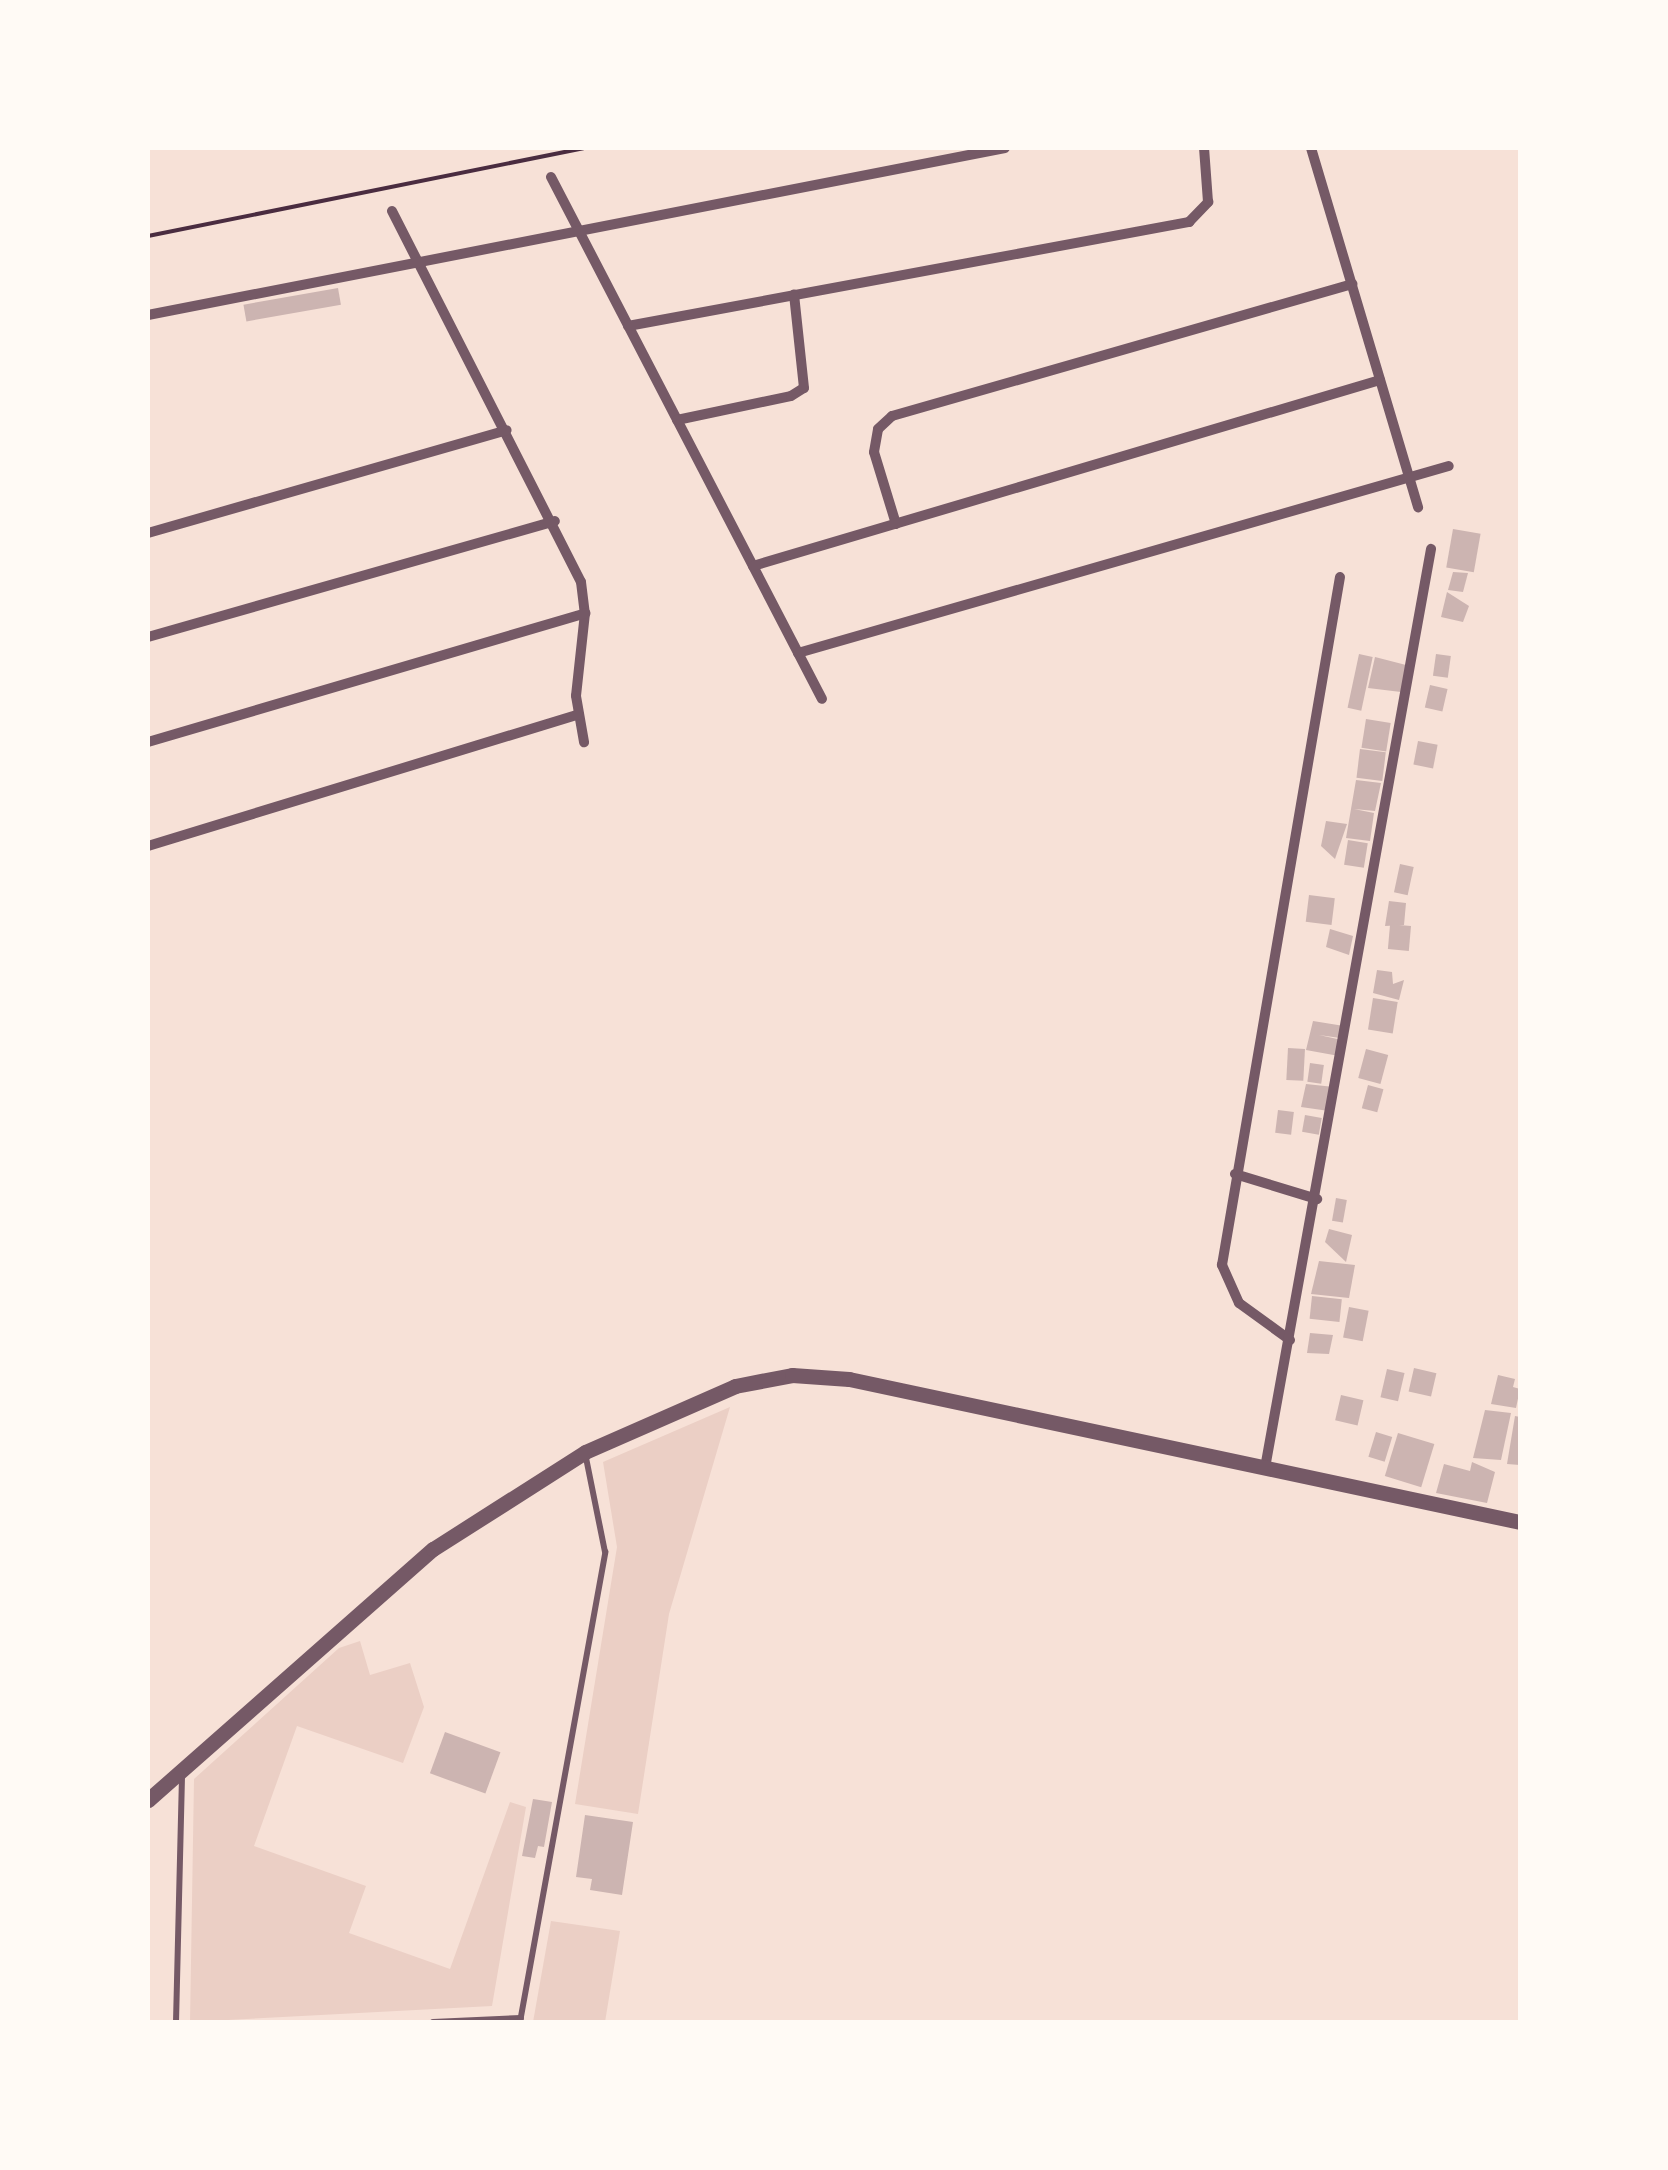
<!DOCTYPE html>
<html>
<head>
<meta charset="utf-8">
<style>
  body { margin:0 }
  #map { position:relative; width:1668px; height:2170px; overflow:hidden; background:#f7e1d7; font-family:"Fira Sans Condensed",sans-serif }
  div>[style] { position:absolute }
  .green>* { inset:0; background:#ebcfc5 }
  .building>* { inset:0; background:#ccb4b1; transform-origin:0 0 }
  .path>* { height:4px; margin:-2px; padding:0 2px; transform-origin:2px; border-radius:2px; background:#4a2c40 }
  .service>* { height:6px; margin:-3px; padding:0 3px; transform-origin:3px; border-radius:3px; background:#755966 }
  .minor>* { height:10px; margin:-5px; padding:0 5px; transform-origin:5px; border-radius:5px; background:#755966 }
  .tertiary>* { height:15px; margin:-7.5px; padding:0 7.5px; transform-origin:7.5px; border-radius:7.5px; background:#755966 }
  span { translate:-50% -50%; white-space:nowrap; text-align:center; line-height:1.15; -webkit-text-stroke:8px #fffaf5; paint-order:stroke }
  .frame { position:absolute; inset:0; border:150px solid #fffaf5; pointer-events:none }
</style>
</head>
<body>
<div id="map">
  <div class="green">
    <i style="clip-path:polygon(730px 1407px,669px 1614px,638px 1814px,575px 1804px,617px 1547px,603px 1462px)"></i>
    <i style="clip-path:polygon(360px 1641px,370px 1675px,410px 1663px,424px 1707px,403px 1763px,297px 1726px,254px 1846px,366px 1886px,349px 1933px,450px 1969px,510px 1802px,526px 1807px,492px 2006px,190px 2022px,194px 1779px,339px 1648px)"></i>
    <i style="clip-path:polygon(551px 1921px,620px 1931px,605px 2022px,533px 2022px)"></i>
  </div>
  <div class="building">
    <i style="left:338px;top:288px;width:17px;height:96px;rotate:80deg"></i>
    <i style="left:1453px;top:529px;width:28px;height:39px;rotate:10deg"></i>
    <i style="clip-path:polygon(1453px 572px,1468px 573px,1463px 592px,1448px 590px)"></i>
    <i style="clip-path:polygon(1447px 592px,1469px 606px,1463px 622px,1441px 617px)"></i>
    <i style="left:1359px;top:654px;width:14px;height:55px;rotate:12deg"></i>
    <i style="left:1436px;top:654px;width:15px;height:22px;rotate:8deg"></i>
    <i style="clip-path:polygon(1375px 657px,1406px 665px,1401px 692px,1368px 688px)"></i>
    <i style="left:1430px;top:685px;width:18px;height:23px;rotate:13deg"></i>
    <i style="left:1366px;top:719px;width:25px;height:29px;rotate:9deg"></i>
    <i style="left:1418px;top:741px;width:20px;height:24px;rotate:11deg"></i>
    <i style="left:1360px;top:749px;width:26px;height:29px;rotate:7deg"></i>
    <i style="clip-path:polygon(1356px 780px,1381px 783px,1375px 811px,1354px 809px,1374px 813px,1370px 841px,1346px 838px)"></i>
    <i style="clip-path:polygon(1326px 821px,1347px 824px,1335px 859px,1321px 846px)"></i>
    <i style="left:1348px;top:840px;width:20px;height:25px;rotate:9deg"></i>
    <i style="left:1400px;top:864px;width:14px;height:29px;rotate:12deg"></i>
    <i style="left:1309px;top:895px;width:26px;height:27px;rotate:7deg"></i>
    <i style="clip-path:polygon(1389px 901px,1406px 903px,1404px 925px,1385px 926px)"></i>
    <i style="left:1411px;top:926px;width:25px;height:21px;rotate:95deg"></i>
    <i style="clip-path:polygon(1330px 929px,1353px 936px,1349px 955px,1326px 947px)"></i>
    <i style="clip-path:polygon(1377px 970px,1392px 972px,1393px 984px,1404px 980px,1399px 1000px,1373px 993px)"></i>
    <i style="left:1373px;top:998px;width:25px;height:32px;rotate:9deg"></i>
    <i style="clip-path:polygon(1313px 1021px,1344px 1026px,1340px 1038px,1319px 1035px,1342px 1040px,1339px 1056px,1306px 1050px)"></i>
    <i style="left:1288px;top:1048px;width:17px;height:32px;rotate:3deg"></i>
    <i style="left:1366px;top:1049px;width:23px;height:30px;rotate:15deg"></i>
    <i style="left:1310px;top:1063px;width:14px;height:19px;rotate:8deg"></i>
    <i style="clip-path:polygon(1306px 1084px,1334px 1087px,1329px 1111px,1301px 1107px)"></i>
    <i style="left:1368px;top:1085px;width:16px;height:24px;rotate:15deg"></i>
    <i style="left:1278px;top:1110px;width:16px;height:23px;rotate:7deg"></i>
    <i style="left:1305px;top:1115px;width:17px;height:17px;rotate:10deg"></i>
    <i style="left:1336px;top:1198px;width:11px;height:23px;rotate:10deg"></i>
    <i style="clip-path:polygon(1329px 1229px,1352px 1235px,1346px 1262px,1325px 1242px)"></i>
    <i style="clip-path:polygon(1319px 1261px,1355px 1265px,1349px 1298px,1311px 1294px)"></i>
    <i style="left:1312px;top:1296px;width:30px;height:23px;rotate:6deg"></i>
    <i style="left:1349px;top:1307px;width:20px;height:31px;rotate:11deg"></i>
    <i style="clip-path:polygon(1310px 1333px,1333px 1335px,1329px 1354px,1307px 1353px)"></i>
    <i style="left:1414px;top:1368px;width:23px;height:24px;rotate:13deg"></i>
    <i style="left:1387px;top:1369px;width:18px;height:29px;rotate:13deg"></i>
    <i style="clip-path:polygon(1498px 1375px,1515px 1379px,1513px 1387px,1520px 1389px,1516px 1408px,1491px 1404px)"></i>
    <i style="left:1341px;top:1395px;width:23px;height:26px;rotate:13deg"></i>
    <i style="clip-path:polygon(1485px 1410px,1511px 1413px,1501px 1460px,1473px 1458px)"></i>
    <i style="clip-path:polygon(1515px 1416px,1520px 1417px,1520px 1465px,1507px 1464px)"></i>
    <i style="left:1376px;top:1432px;width:17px;height:26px;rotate:17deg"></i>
    <i style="left:1398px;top:1433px;width:38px;height:45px;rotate:17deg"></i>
    <i style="clip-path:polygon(1472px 1462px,1495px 1472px,1487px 1503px,1436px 1493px,1444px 1464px,1470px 1471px)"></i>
    <i style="left:445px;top:1732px;width:59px;height:44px;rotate:20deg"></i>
    <i style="clip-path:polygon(533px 1799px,552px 1802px,544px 1847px,538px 1846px,535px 1858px,522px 1856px)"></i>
    <i style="clip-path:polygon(585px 1815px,633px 1822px,622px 1895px,590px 1890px,592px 1879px,576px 1877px)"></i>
  </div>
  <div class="path">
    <i style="left:148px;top:236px;width:444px;rotate:-11.4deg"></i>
  </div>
  <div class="service">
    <i style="left:176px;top:2022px;width:248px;rotate:-88.6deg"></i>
    <i style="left:433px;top:2022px;width:88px;rotate:-2.6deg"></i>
    <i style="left:520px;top:2022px;width:478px;rotate:-79.7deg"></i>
    <i style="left:605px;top:1552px;width:101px;rotate:-101.4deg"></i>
  </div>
  <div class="minor">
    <i style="left:1311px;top:148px;width:375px;rotate:73.4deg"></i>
    <i style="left:551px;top:177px;width:588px;rotate:62.56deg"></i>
    <i style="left:392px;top:211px;width:416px;rotate:63deg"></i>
    <i style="left:581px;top:582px;width:31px;rotate:83deg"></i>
    <i style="left:585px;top:613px;width:83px;rotate:96.2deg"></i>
    <i style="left:576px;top:696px;width:47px;rotate:80.1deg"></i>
    <i style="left:148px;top:315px;width:873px;rotate:-11.03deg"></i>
    <i style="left:628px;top:326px;width:571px;rotate:-10.5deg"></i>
    <i style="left:1189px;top:222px;width:28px;rotate:-46deg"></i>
    <i style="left:1208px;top:202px;width:54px;rotate:-94.2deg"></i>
    <i style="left:677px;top:420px;width:116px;rotate:-11.9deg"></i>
    <i style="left:791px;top:396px;width:15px;rotate:-32deg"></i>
    <i style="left:804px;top:388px;width:94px;rotate:-96.1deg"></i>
    <i style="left:896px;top:524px;width:75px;rotate:-107deg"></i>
    <i style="left:874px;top:452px;width:23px;rotate:-80deg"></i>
    <i style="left:878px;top:429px;width:19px;rotate:-43deg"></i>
    <i style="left:892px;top:416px;width:479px;rotate:-16deg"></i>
    <i style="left:148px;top:533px;width:373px;rotate:-16deg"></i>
    <i style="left:753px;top:566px;width:654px;rotate:-16.52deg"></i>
    <i style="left:148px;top:637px;width:423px;rotate:-15.9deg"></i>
    <i style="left:798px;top:653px;width:677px;rotate:-16.03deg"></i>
    <i style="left:148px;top:742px;width:456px;rotate:-16.4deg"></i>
    <i style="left:148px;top:846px;width:449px;rotate:-17deg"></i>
    <i style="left:1235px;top:1174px;width:86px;rotate:17deg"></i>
    <i style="left:1290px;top:1340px;width:63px;rotate:-144deg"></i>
    <i style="left:1239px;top:1303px;width:42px;rotate:-114.1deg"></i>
    <i style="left:1222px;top:1265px;width:698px;rotate:-80.27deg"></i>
    <i style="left:1265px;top:1468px;width:934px;rotate:-79.76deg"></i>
  </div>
  <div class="tertiary">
    <i style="left:148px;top:1800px;width:380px;rotate:-41.4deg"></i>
    <i style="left:433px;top:1549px;width:180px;rotate:-32.5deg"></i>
    <i style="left:585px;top:1452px;width:164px;rotate:-23.7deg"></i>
    <i style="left:735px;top:1386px;width:58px;rotate:-10.9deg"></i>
    <i style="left:792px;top:1375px;width:57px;rotate:4deg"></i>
    <i style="left:849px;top:1379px;width:686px;rotate:12.03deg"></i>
  </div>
  <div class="frame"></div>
</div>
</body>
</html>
